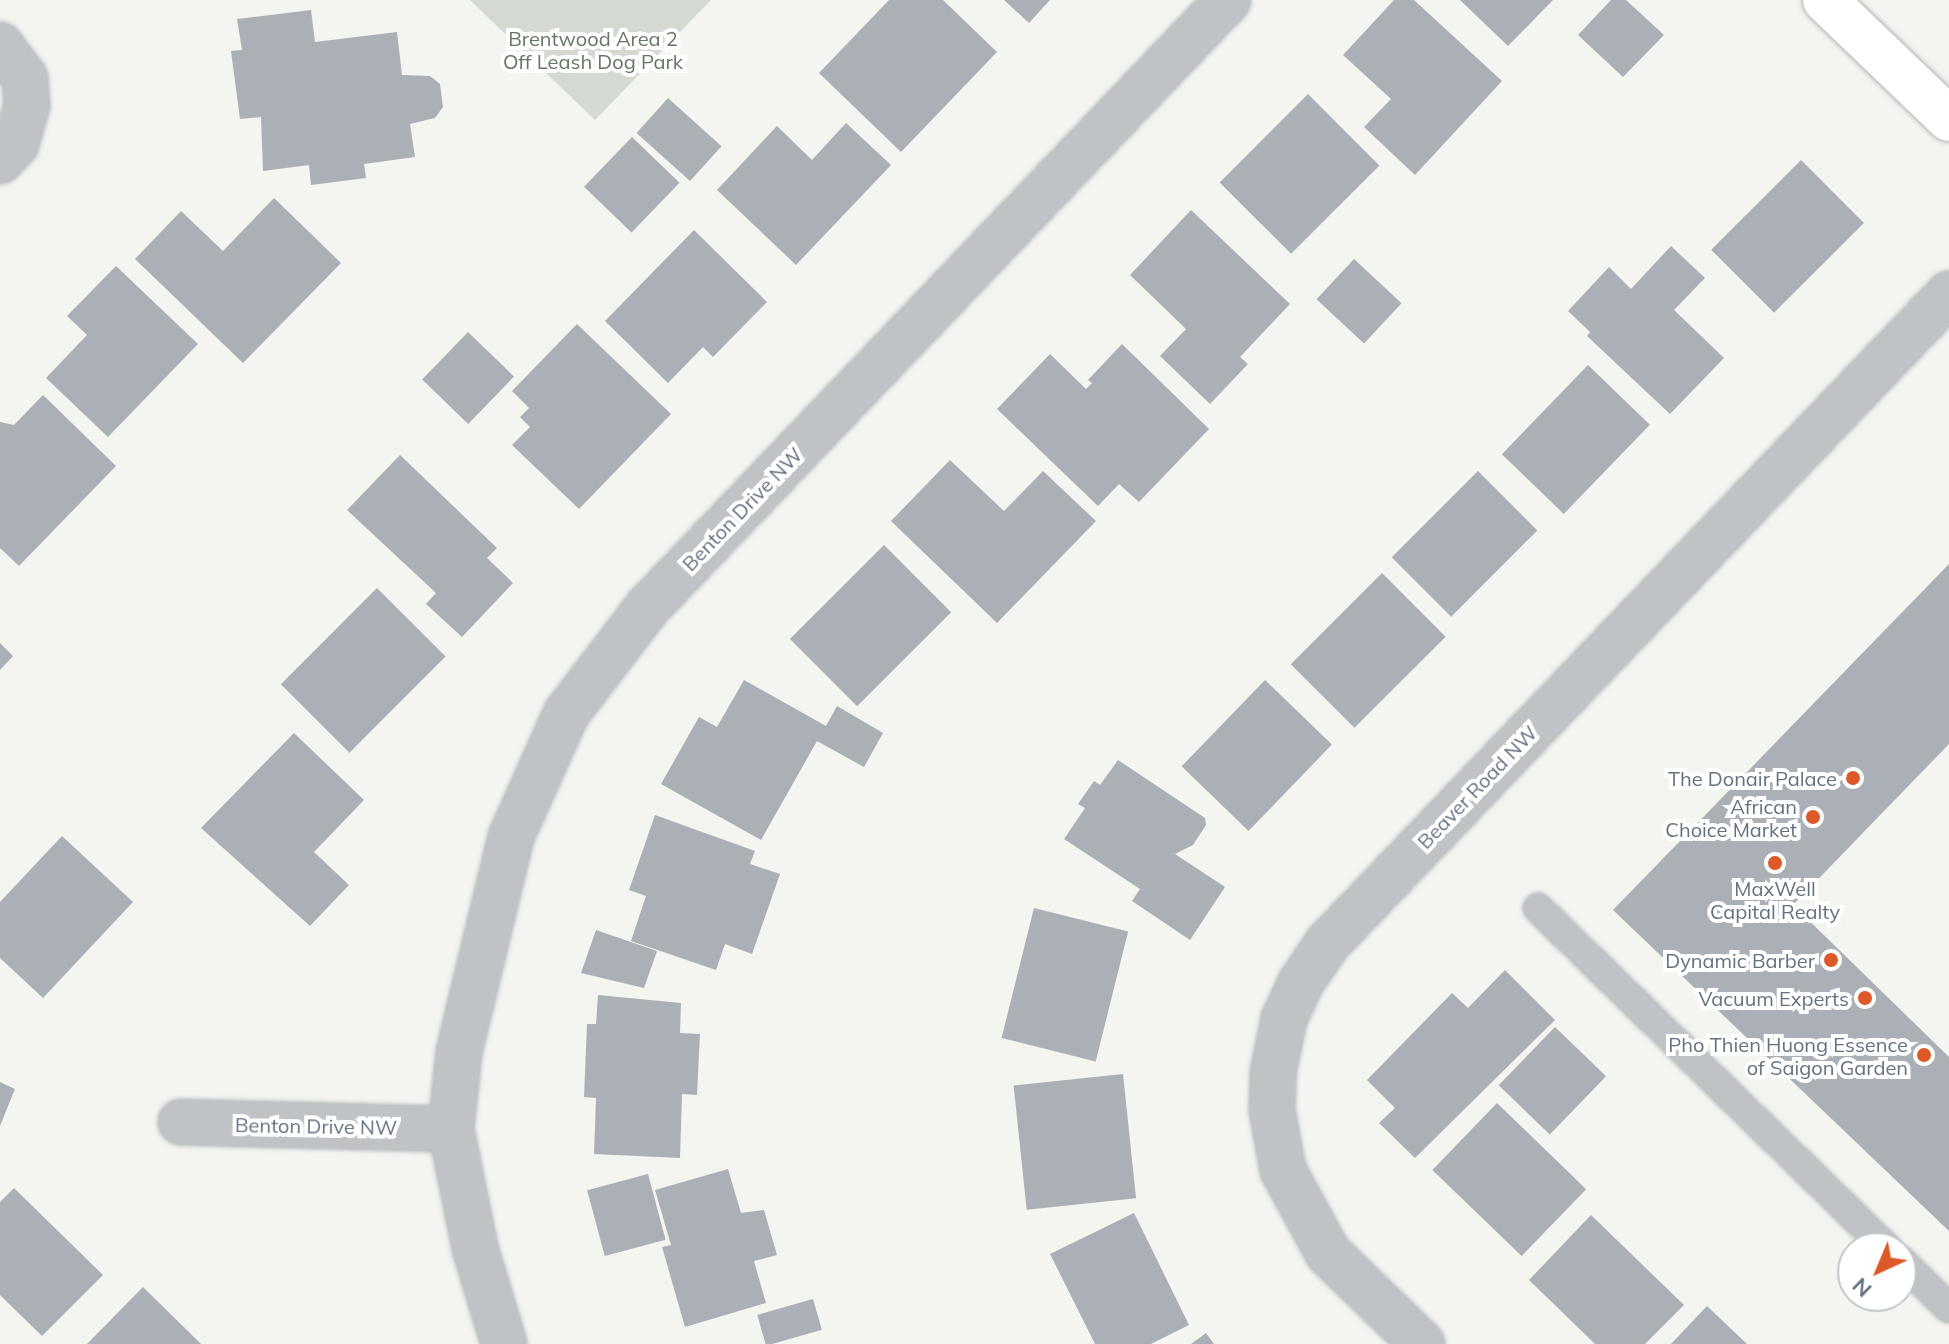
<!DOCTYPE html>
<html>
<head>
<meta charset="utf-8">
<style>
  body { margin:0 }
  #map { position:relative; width:1949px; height:1344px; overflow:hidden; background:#f4f4f0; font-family:Mulish,sans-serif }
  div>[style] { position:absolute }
  .green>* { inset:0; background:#d4dad1 }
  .building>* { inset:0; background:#aab0b5; transform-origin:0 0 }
  .roads { filter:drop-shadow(0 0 2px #b2b6ba) drop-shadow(0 0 2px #b2b6ba) }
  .lane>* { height:28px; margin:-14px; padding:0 14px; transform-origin:14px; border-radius:14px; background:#bfc3c6 }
  .street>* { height:44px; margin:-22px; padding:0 22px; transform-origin:22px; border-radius:22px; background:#bfc3c6 }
  .secondary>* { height:44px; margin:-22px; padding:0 22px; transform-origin:22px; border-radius:22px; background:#fff }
  .dots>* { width:22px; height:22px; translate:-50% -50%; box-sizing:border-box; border:4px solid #fff; border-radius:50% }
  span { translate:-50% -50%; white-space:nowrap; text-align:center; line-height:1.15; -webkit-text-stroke:8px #fff; paint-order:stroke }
  .park-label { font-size:20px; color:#657762 }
  .street-label { font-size:20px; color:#647280 }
  .poi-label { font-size:20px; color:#647280 }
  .right { translate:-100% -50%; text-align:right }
  .north { position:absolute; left:1837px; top:1232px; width:80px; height:80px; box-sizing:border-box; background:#fff; border:2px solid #c1c7cc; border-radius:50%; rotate:224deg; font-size:22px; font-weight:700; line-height:32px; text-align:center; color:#647280 }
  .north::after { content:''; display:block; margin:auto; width:28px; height:36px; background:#dd5927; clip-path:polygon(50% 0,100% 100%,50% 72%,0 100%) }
</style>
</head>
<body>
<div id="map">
  <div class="green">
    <i style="clip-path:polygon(470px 0,711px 0,595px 120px)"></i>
  </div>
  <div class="building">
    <i style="clip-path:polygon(889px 0,943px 0,997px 52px,901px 152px,819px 73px)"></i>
    <i style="clip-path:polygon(1004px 0,1050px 0,1029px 23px)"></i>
    <i style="clip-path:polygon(1394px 0,1414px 0,1502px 81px,1415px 175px,1364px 127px,1391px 99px,1343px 55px)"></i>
    <i style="clip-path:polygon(1460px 0,1553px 0,1508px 46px)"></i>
    <i style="clip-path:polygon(1611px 0,1626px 0,1664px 35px,1623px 77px,1578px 35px)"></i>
    <i style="clip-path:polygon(311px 10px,315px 42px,397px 32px,402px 75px,430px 76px,440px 84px,443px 107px,435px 118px,410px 124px,415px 157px,364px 164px,366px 178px,311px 185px,309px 165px,263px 171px,261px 117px,240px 119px,231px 51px,242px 50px,237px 19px)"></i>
    <i style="left:1308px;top:94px;width:101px;height:125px;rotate:45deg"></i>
    <i style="left:668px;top:98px;width:72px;height:47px;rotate:42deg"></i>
    <i style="clip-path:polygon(846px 123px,891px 165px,796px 265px,717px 190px,777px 126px,812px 160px)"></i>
    <i style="left:632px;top:137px;width:66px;height:69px;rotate:44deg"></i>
    <i style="left:1801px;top:160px;width:89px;height:127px;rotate:45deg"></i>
    <i style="clip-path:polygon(274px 198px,341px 263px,243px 363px,135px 259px,181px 211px,223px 251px)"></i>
    <i style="clip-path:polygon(1191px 210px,1290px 304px,1240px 357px,1248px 364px,1210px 404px,1160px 356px,1186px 329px,1130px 275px)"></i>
    <i style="clip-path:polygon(694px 230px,767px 302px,713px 357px,703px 347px,668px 383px,605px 321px)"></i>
    <i style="clip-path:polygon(1671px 246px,1705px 278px,1674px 310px,1724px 358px,1670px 414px,1587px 336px,1590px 332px,1568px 311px,1609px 267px,1631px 289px)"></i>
    <i style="left:1354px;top:259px;width:65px;height:55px;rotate:43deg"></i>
    <i style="clip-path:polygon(116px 266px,198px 344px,108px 437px,46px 378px,87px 335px,67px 316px)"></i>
    <i style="clip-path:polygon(577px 324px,671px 414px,579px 509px,512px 445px,530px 427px,520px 417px,529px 408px,512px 391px)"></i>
    <i style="left:468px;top:332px;width:64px;height:66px;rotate:44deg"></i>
    <i style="clip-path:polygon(1122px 344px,1209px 429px,1139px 502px,1119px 484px,1098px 506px,997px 409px,1050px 354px,1086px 389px,1092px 383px,1088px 380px)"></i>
    <i style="left:1588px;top:365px;width:86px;height:124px;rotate:44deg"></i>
    <i style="clip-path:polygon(43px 395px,116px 466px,19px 566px,0 548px,0 422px,14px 425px)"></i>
    <i style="clip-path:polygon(400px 455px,497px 548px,487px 558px,513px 583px,462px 637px,426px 604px,436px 593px,347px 510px)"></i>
    <i style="clip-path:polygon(950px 460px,1004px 511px,1043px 471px,1096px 521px,997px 623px,891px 521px)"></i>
    <i style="left:1478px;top:471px;width:84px;height:122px;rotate:45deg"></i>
    <i style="left:884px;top:545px;width:95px;height:133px;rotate:45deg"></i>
    <i style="clip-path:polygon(1949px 564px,1949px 744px,1793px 905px,1949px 1057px,1949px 1231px,1613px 910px)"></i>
    <i style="left:1382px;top:573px;width:90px;height:129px;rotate:45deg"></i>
    <i style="left:377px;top:588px;width:97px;height:136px;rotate:45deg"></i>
    <i style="clip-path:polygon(0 643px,13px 656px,0 670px)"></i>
    <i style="clip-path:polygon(744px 680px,826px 726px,837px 706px,883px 733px,864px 767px,817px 741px,761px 840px,661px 784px,699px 717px,717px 727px)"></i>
    <i style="left:1265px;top:680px;width:93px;height:120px;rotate:44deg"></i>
    <i style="clip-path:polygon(294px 733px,364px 800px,314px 852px,349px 885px,310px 926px,201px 828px)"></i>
    <i style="clip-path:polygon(1118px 760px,1205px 818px,1206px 825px,1193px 845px,1175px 854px,1225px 887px,1190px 940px,1132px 901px,1140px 889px,1064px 839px,1085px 808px,1078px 804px,1094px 781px,1100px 785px)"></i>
    <i style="clip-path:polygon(655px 815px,755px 851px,750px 864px,780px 874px,752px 954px,725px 944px,716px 970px,631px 941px,646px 896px,629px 890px)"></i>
    <i style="clip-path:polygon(62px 836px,133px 902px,43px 998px,0 958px,0 902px)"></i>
    <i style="left:1034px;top:908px;width:97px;height:134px;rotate:14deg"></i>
    <i style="clip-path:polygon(596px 930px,657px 951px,644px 988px,581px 973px)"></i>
    <i style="clip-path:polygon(1505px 970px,1555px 1020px,1415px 1158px,1379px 1123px,1395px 1108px,1367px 1080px,1452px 993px,1468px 1008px)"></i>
    <i style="clip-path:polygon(598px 995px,681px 1003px,680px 1033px,700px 1034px,697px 1095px,682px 1094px,680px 1158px,594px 1154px,596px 1098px,584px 1097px,587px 1024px,596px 1024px)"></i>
    <i style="left:1555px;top:1027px;width:71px;height:81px;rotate:44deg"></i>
    <i style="left:1123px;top:1074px;width:125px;height:110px;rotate:84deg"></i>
    <i style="clip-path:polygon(0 1082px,15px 1089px,0 1126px)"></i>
    <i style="left:1497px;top:1103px;width:124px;height:93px;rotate:44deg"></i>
    <i style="clip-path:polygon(728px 1169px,741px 1213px,764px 1210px,777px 1255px,754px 1261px,766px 1303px,685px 1327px,662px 1247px,671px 1245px,655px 1190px)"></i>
    <i style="left:648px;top:1174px;width:68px;height:63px;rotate:75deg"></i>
    <i style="clip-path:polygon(14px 1188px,103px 1275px,42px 1336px,0 1295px,0 1202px)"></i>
    <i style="clip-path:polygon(1134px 1213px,1189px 1325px,1151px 1344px,1095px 1344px,1050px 1254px)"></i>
    <i style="clip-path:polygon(1591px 1215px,1684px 1305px,1645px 1344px,1595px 1344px,1529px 1280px)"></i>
    <i style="clip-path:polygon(143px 1287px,201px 1344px,87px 1344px)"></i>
    <i style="left:813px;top:1299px;width:32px;height:58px;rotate:74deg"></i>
    <i style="clip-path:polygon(1707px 1306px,1747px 1344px,1671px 1344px)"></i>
    <i style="clip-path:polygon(1206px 1333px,1214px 1344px,1191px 1344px)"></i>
  </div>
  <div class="roads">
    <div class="lane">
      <i style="left:1538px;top:908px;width:487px;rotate:44.3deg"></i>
      <i style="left:1901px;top:1261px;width:67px;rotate:44.4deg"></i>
    </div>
    <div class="street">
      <i style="left:0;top:45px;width:41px;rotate:52.9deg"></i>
      <i style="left:25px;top:78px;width:27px;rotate:86deg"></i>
      <i style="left:27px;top:105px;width:41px;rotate:105.8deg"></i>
      <i style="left:16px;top:144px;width:23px;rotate:133deg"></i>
      <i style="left:181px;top:1122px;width:270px;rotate:1.5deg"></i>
      <i style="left:504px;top:1344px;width:100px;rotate:-106.8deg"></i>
      <i style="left:475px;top:1248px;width:121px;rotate:-101.4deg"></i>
      <i style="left:451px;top:1129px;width:77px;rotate:-84.1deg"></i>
      <i style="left:459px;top:1052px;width:221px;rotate:-76.4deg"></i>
      <i style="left:511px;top:837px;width:135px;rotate:-65.9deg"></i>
      <i style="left:566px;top:714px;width:133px;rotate:-52.6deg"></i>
      <i style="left:647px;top:608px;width:841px;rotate:-46.3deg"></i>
      <i style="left:1422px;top:1344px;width:131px;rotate:-135.9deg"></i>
      <i style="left:1328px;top:1253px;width:94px;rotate:-118.5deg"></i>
      <i style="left:1283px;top:1170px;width:61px;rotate:-100.4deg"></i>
      <i style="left:1272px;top:1110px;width:37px;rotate:-88deg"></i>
      <i style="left:1273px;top:1073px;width:55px;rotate:-78.5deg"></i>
      <i style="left:1284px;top:1019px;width:38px;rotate:-65deg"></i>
      <i style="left:1300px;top:984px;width:48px;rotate:-56deg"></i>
      <i style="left:1327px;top:944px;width:900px;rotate:-46.26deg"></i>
    </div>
    <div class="secondary">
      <i style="left:1825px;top:0;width:172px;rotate:43.8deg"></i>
    </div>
  </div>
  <div class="dots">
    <i style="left:1853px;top:778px;background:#dd5927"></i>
    <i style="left:1813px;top:817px;background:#dd5927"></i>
    <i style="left:1775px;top:863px;background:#dd5927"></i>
    <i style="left:1831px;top:960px;background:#dd5927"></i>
    <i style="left:1865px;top:998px;background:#dd5927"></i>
    <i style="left:1924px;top:1055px;background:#dd5927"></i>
  </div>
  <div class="park-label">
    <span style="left:593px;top:50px">Brentwood Area 2<br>Off Leash Dog Park</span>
  </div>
  <div class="street-label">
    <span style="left:742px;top:509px;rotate:-46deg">Benton Drive NW</span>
    <span style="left:1477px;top:787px;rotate:-46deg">Beaver Road NW</span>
    <span style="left:316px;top:1126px;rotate:1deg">Benton Drive NW</span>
  </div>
  <div class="poi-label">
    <span class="right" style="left:1837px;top:778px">The Donair Palace</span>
    <span class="right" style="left:1797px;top:818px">African<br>Choice Market</span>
    <span style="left:1775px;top:900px">MaxWell<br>Capital Realty</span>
    <span class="right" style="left:1815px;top:960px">Dynamic Barber</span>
    <span class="right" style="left:1849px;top:998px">Vacuum Experts</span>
    <span class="right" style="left:1908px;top:1056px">Pho Thien Huong Essence<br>of Saigon Garden</span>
  </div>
  <div class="north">N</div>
</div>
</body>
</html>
